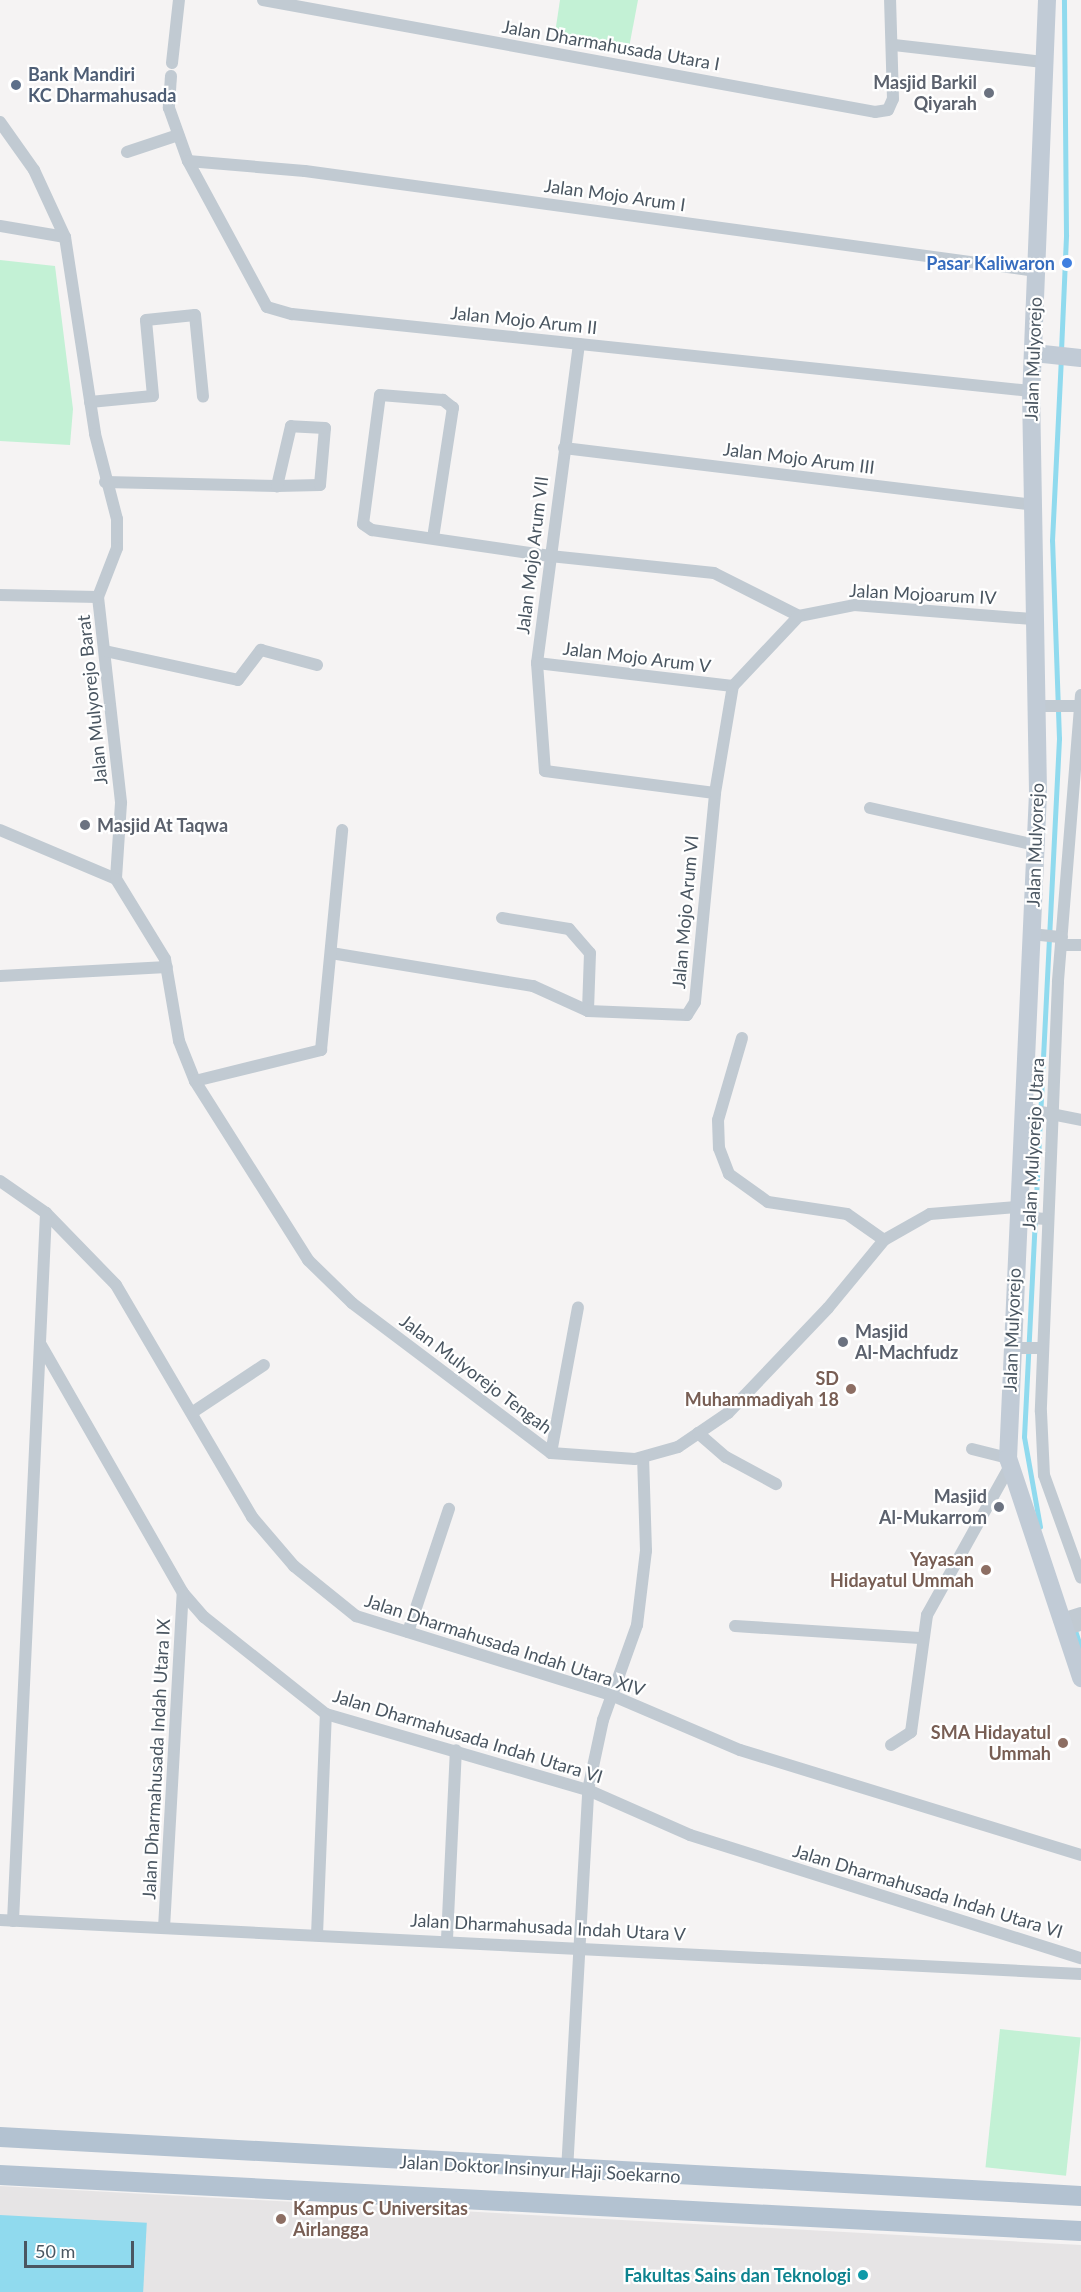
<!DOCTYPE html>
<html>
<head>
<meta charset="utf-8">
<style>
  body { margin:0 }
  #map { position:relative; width:1081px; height:2292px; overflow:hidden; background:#f5f3f3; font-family:Lato,sans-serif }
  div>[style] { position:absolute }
  .education>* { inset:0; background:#e6e4e5 }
  .green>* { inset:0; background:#c3f1d5; transform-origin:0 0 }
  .water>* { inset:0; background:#90daee; transform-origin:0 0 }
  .stream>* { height:4.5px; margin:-2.25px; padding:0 2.25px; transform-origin:2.25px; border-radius:2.25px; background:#90daee }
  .minor>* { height:12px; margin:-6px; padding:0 6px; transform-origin:6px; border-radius:6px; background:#c1cad2 }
  .secondary>* { height:18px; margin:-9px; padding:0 9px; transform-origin:9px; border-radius:9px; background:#c1cbd6 }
  .primary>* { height:20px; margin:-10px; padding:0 10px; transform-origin:10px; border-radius:10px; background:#b3c2d1 }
  .dots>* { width:16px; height:16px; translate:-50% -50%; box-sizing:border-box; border:3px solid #fff; border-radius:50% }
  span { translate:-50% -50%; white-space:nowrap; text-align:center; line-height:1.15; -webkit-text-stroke:4.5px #fff; paint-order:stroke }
  .street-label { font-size:18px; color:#4a5661 }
  .service-label { font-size:18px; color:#4e5e75; font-weight:700 }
  .left { translate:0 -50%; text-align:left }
  .worship-label { font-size:18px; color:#5b616d; font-weight:700 }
  .right { translate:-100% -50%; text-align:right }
  .shop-label { font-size:18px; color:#366cbe; font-weight:700 }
  .education-label { font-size:18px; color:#785e54; font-weight:700 }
  .culture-label { font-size:18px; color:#0d838f; font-weight:700 }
  .scale { position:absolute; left:24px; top:2241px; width:110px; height:27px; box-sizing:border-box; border:3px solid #4a5661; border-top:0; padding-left:8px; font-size:18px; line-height:21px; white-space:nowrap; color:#4a5661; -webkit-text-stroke:4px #fff; paint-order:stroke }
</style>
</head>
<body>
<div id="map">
  <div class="education">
    <i style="clip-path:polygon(0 2186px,1081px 2245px,1081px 2292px,0 2292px)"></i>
  </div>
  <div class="green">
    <i style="clip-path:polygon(560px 0,638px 0,628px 53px,554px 40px)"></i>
    <i style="clip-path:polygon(0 260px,55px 266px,73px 409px,70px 445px,0 441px)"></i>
    <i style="left:1000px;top:2029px;width:81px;height:139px;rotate:6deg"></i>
  </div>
  <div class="water">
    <i style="left:0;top:2215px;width:147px;height:77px;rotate:3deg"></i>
  </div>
  <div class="stream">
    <i style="left:1061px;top:351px;width:116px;rotate:-87.5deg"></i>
    <i style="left:1066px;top:235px;width:235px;rotate:-90.5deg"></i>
    <i style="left:1040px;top:1527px;width:91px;rotate:-100.1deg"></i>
    <i style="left:1024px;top:1437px;width:699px;rotate:-87.13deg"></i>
    <i style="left:1059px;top:739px;width:198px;rotate:-92deg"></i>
    <i style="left:1052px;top:541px;width:181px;rotate:-87.2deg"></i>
    <i style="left:1075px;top:1629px;width:19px;rotate:72deg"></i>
  </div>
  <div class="minor">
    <i style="left:263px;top:0;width:622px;rotate:10.37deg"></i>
    <i style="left:875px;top:112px;width:13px;rotate:-9deg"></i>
    <i style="left:888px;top:110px;width:12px;rotate:-66deg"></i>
    <i style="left:893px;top:99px;width:99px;rotate:-91.7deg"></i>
    <i style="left:894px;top:45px;width:150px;rotate:6.5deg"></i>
    <i style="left:172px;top:63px;width:63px;rotate:-83.7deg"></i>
    <i style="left:171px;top:76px;width:32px;rotate:94deg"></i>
    <i style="left:169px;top:108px;width:56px;rotate:70.3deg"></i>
    <i style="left:188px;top:161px;width:166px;rotate:61.6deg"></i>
    <i style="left:267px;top:307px;width:26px;rotate:16deg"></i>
    <i style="left:292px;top:314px;width:743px;rotate:5.95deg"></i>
    <i style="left:0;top:122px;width:59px;rotate:54.7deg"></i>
    <i style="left:34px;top:170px;width:74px;rotate:65.2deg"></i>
    <i style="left:65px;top:237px;width:199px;rotate:81.3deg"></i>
    <i style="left:95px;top:434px;width:88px;rotate:75.5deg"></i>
    <i style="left:117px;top:519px;width:29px;rotate:90deg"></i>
    <i style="left:117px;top:548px;width:53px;rotate:111.2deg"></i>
    <i style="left:98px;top:597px;width:207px;rotate:83.6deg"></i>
    <i style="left:121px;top:803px;width:76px;rotate:93.8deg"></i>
    <i style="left:127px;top:152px;width:54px;rotate:-18.4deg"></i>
    <i style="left:188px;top:161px;width:117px;rotate:4.9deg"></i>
    <i style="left:305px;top:171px;width:738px;rotate:7.79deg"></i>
    <i style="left:0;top:226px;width:66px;rotate:9.6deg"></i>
    <i style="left:579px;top:344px;width:322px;rotate:97.5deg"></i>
    <i style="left:537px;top:663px;width:108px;rotate:85.8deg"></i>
    <i style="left:545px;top:771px;width:171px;rotate:7.4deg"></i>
    <i style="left:90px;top:402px;width:63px;rotate:-5.4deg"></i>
    <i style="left:153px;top:396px;width:76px;rotate:-95.3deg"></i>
    <i style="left:146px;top:320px;width:49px;rotate:-5.8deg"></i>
    <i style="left:195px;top:315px;width:82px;rotate:84.4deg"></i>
    <i style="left:564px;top:448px;width:469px;rotate:6.9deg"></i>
    <i style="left:105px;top:482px;width:172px;rotate:1.3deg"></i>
    <i style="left:277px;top:486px;width:43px;rotate:-1.3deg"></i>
    <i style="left:320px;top:485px;width:57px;rotate:-85deg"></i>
    <i style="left:325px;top:428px;width:34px;rotate:-177deg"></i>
    <i style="left:291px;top:426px;width:62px;rotate:103.1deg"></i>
    <i style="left:433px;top:538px;width:132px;rotate:-81.3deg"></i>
    <i style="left:453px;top:408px;width:13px;rotate:-141deg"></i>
    <i style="left:443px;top:400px;width:63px;rotate:-175.5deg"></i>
    <i style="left:380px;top:395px;width:130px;rotate:97.5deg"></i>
    <i style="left:363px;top:524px;width:11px;rotate:34deg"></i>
    <i style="left:372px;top:530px;width:180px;rotate:8.3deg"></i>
    <i style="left:550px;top:556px;width:165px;rotate:5.9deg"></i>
    <i style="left:714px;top:573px;width:95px;rotate:26.8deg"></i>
    <i style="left:799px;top:616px;width:56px;rotate:-11.3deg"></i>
    <i style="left:854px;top:605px;width:179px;rotate:4.5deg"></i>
    <i style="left:0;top:595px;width:98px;rotate:1.2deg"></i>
    <i style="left:105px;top:651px;width:136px;rotate:12.3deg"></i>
    <i style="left:238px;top:680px;width:38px;rotate:-53deg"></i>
    <i style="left:261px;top:650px;width:58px;rotate:15deg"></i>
    <i style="left:537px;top:663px;width:197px;rotate:6.7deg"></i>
    <i style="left:1081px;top:695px;width:288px;rotate:94.6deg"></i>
    <i style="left:1058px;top:982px;width:430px;rotate:92.3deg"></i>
    <i style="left:1041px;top:1412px;width:63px;rotate:87.3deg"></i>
    <i style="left:1044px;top:1475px;width:109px;rotate:70.2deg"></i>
    <i style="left:1037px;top:706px;width:44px"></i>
    <i style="left:870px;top:808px;width:170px;rotate:12.6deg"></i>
    <i style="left:0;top:830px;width:126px;rotate:22.9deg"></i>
    <i style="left:116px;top:879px;width:94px;rotate:58.5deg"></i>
    <i style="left:165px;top:959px;width:83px;rotate:80.3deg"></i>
    <i style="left:179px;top:1041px;width:43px;rotate:68.2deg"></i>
    <i style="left:195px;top:1081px;width:212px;rotate:57.7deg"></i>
    <i style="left:308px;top:1260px;width:62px;rotate:44.3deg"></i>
    <i style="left:352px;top:1303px;width:249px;rotate:37deg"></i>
    <i style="left:551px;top:1453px;width:84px;rotate:4.1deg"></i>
    <i style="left:635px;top:1459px;width:45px;rotate:-15.6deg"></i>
    <i style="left:678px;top:1447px;width:60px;rotate:-34.2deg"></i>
    <i style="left:728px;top:1413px;width:145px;rotate:-46.4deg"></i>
    <i style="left:828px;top:1308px;width:88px;rotate:-50.5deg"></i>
    <i style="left:884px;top:1240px;width:53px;rotate:-29.5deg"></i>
    <i style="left:930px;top:1214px;width:87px;rotate:-4.6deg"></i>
    <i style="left:502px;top:918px;width:68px;rotate:9.3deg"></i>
    <i style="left:569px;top:929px;width:32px;rotate:49deg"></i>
    <i style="left:590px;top:953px;width:58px;rotate:92deg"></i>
    <i style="left:1031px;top:934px;width:31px;rotate:6deg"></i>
    <i style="left:1061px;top:945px;width:20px"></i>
    <i style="left:331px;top:953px;width:205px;rotate:9.3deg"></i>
    <i style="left:533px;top:986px;width:60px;rotate:24.4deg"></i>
    <i style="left:588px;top:1011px;width:99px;rotate:2.3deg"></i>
    <i style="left:687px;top:1015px;width:15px;rotate:-58deg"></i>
    <i style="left:695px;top:1002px;width:210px;rotate:-84.5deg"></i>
    <i style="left:715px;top:793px;width:109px;rotate:-80.5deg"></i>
    <i style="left:733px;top:686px;width:96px;rotate:-46.7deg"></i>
    <i style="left:0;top:976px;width:167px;rotate:-3.1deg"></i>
    <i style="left:742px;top:1038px;width:85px;rotate:106.3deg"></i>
    <i style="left:718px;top:1120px;width:28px;rotate:88deg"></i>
    <i style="left:719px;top:1148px;width:28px;rotate:69deg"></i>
    <i style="left:729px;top:1174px;width:48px;rotate:35.7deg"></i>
    <i style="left:768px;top:1202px;width:80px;rotate:8.6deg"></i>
    <i style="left:847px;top:1214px;width:45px;rotate:35.1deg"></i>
    <i style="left:195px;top:1081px;width:130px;rotate:-13.8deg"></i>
    <i style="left:321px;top:1050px;width:221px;rotate:-84.5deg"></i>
    <i style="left:1021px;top:1108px;width:61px;rotate:11.3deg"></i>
    <i style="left:0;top:1181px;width:56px;rotate:34.8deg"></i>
    <i style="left:46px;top:1213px;width:100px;rotate:45.8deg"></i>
    <i style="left:116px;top:1285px;width:269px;rotate:59.6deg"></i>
    <i style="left:252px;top:1517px;width:65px;rotate:49.4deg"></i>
    <i style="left:294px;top:1566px;width:80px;rotate:38.9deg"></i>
    <i style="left:356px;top:1616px;width:267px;rotate:17.2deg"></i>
    <i style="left:611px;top:1695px;width:140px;rotate:23.1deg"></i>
    <i style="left:740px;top:1750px;width:357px;rotate:17.1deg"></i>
    <i style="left:1017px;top:1217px;width:30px;rotate:4deg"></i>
    <i style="left:41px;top:1345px;width:286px;rotate:60.2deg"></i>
    <i style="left:183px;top:1593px;width:32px;rotate:49deg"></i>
    <i style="left:204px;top:1617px;width:156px;rotate:38.5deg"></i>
    <i style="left:326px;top:1714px;width:273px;rotate:16.2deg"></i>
    <i style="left:588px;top:1790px;width:111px;rotate:23.8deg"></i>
    <i style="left:690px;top:1835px;width:410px;rotate:17.5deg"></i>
    <i style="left:1010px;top:1348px;width:33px"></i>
    <i style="left:193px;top:1412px;width:85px;rotate:-33.5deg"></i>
    <i style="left:698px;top:1433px;width:37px;rotate:41deg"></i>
    <i style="left:726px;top:1457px;width:57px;rotate:28.4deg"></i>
    <i style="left:972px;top:1449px;width:37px;rotate:14deg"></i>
    <i style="left:551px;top:1453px;width:148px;rotate:-79.5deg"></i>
    <i style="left:1059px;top:1620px;width:23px;rotate:-18deg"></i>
    <i style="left:735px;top:1626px;width:185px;rotate:3.7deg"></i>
    <i style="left:1063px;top:1630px;width:19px;rotate:-16deg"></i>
    <i style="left:408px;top:1632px;width:130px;rotate:-71.6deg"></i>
    <i style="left:891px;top:1745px;width:24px;rotate:-33deg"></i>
    <i style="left:911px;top:1732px;width:118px;rotate:-82.2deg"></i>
    <i style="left:927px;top:1615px;width:171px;rotate:-60.9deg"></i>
    <i style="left:0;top:1920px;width:1082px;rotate:2.86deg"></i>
    <i style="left:13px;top:1921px;width:709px;rotate:-87.33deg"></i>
    <i style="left:164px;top:1928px;width:336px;rotate:-86.8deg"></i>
    <i style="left:317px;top:1935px;width:221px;rotate:-87.7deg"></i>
    <i style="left:447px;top:1939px;width:189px;rotate:-87.3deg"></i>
    <i style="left:567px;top:2171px;width:382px;rotate:-86.8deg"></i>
    <i style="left:588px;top:1790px;width:72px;rotate:-77.9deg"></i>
    <i style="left:603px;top:1720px;width:101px;rotate:-70.3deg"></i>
    <i style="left:637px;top:1625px;width:75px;rotate:-83.1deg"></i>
    <i style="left:646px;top:1551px;width:93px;rotate:-91.8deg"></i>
  </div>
  <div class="secondary">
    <i style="left:1047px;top:0;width:391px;rotate:92.3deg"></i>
    <i style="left:1031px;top:391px;width:402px;rotate:89deg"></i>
    <i style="left:1038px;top:793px;width:666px;rotate:92.58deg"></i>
    <i style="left:1008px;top:1458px;width:232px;rotate:71.6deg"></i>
    <i style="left:1034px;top:353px;width:47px;rotate:6.1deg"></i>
  </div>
  <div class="primary">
    <i style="left:0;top:2137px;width:1083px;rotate:3.12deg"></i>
    <i style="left:0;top:2175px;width:1082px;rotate:2.97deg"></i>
  </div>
  <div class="dots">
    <i style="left:16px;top:85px;background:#5c6f8a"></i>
    <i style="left:989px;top:93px;background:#6b7280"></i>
    <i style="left:1067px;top:263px;background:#3f7fe0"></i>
    <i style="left:85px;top:825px;background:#6b7280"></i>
    <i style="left:843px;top:1342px;background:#6b7280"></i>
    <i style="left:851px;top:1389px;background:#8d6e63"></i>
    <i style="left:999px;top:1507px;background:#6b7280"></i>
    <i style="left:986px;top:1570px;background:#8d6e63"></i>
    <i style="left:1063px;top:1743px;background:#8d6e63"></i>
    <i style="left:281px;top:2219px;background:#8d6e63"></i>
    <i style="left:863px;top:2275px;background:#0f9aa8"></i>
  </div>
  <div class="street-label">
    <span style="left:611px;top:45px;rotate:10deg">Jalan Dharmahusada Utara I</span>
    <span style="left:615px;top:195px;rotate:8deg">Jalan Mojo Arum I</span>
    <span style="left:524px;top:320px;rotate:6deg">Jalan Mojo Arum II</span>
    <span style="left:1033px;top:359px;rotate:-88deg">Jalan Mulyorejo</span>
    <span style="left:799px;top:458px;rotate:7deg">Jalan Mojo Arum III</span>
    <span style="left:532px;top:555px;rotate:-83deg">Jalan Mojo Arum VII</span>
    <span style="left:923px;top:594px;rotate:3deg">Jalan Mojoarum IV</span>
    <span style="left:637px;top:657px;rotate:7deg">Jalan Mojo Arum V</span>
    <span style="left:92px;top:700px;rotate:-96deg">Jalan Mulyorejo Barat</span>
    <span style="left:1035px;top:845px;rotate:-88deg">Jalan Mulyorejo</span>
    <span style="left:685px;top:912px;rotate:-85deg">Jalan Mojo Arum VI</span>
    <span style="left:1033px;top:1144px;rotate:-87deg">Jalan Mulyorejo Utara</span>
    <span style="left:1012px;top:1330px;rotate:-88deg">Jalan Mulyorejo</span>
    <span style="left:476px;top:1374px;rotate:37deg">Jalan Mulyorejo Tengah</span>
    <span style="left:505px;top:1645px;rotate:18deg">Jalan Dharmahusada Indah Utara XIV</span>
    <span style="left:468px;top:1736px;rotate:17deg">Jalan Dharmahusada Indah Utara VI</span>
    <span style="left:156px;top:1759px;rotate:-87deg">Jalan Dharmahusada Indah Utara IX</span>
    <span style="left:928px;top:1891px;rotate:17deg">Jalan Dharmahusada Indah Utara VI</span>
    <span style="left:548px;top:1927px;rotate:3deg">Jalan Dharmahusada Indah Utara V</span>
    <span style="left:540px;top:2169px;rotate:3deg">Jalan Doktor Insinyur Haji Soekarno</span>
  </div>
  <div class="service-label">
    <span class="left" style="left:28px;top:85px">Bank Mandiri<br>KC Dharmahusada</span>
  </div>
  <div class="worship-label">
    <span class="right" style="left:977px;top:93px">Masjid Barkil<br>Qiyarah</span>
    <span class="left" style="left:97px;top:825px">Masjid At Taqwa</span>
    <span class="left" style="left:855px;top:1342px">Masjid<br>Al-Machfudz</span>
    <span class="right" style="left:987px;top:1507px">Masjid<br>Al-Mukarrom</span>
  </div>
  <div class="shop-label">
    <span class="right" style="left:1055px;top:263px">Pasar Kaliwaron</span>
  </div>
  <div class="education-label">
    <span class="right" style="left:839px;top:1389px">SD<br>Muhammadiyah 18</span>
    <span class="right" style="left:974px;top:1570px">Yayasan<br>Hidayatul Ummah</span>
    <span class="right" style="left:1051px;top:1743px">SMA Hidayatul<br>Ummah</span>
    <span class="left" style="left:293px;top:2219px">Kampus C Universitas<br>Airlangga</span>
  </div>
  <div class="culture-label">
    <span class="right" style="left:851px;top:2275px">Fakultas Sains dan Teknologi</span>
  </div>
  <div class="scale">50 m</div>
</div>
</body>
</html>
